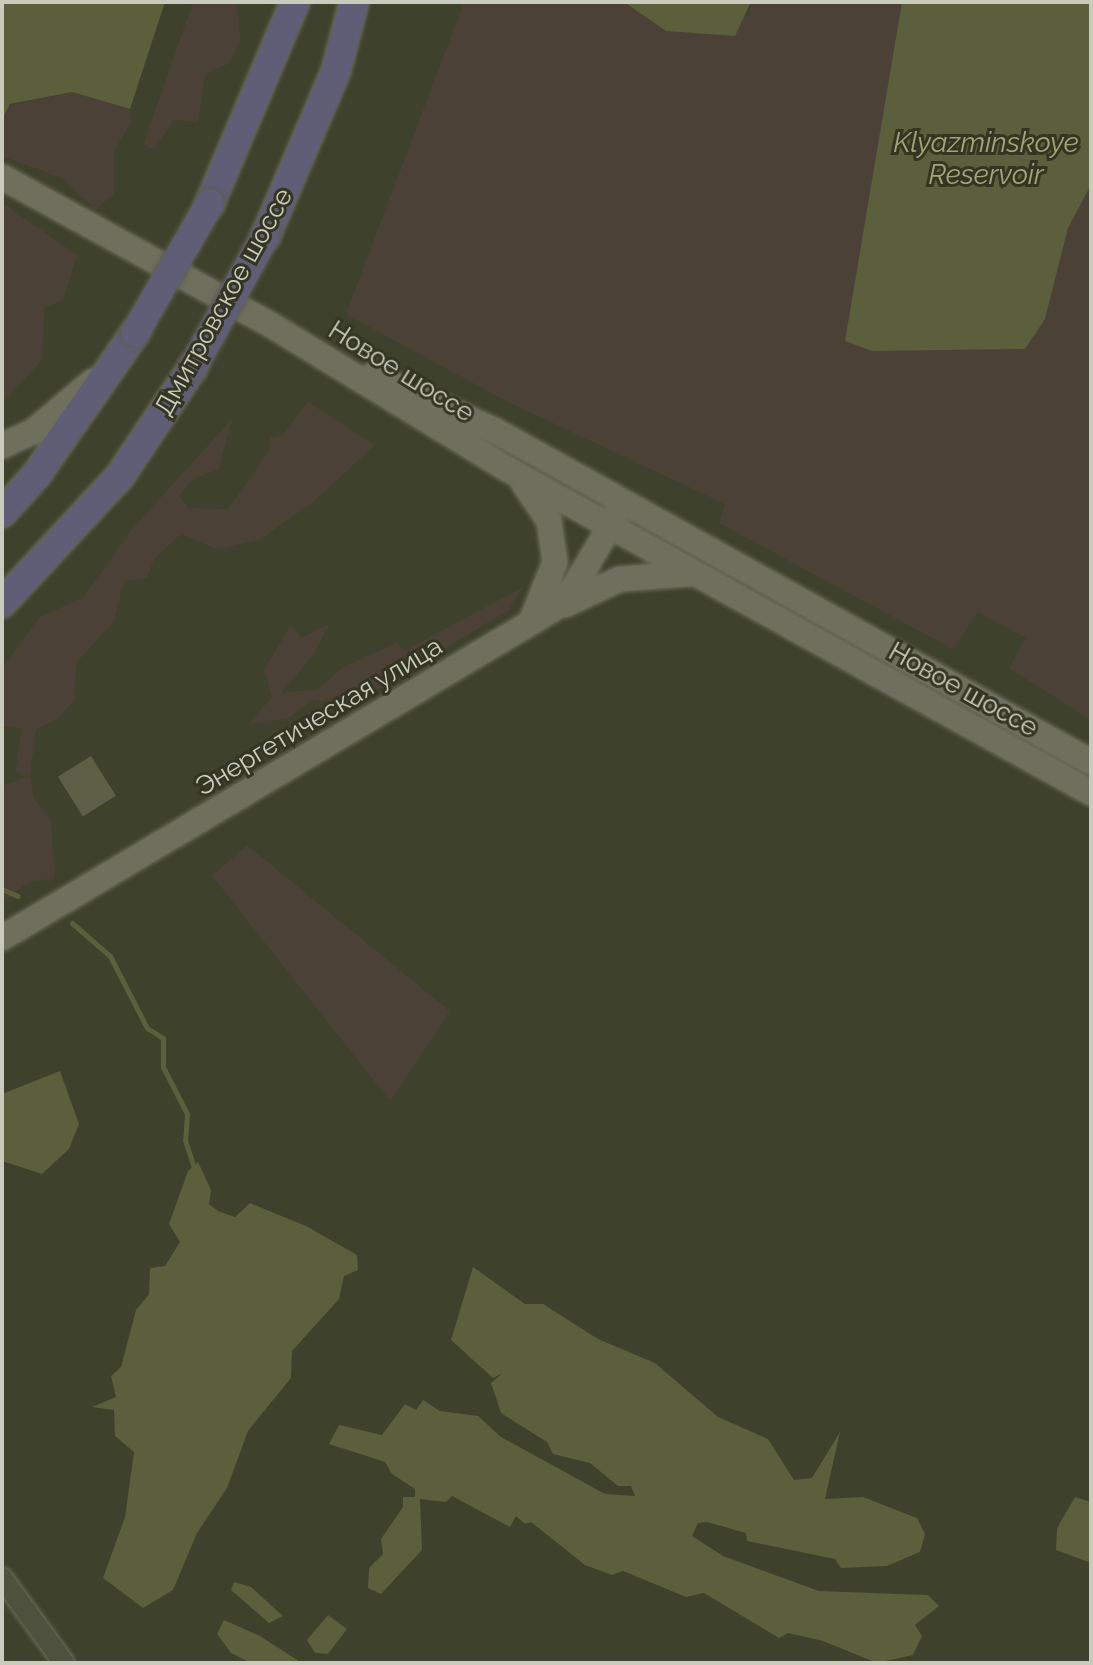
<!DOCTYPE html>
<html>
<head>
<meta charset="utf-8">
<style>
  body { margin:0 }
  #map { position:relative; width:1093px; height:1665px; overflow:hidden; background:#3e412b; font-family:Raleway,sans-serif }
  div>[style] { position:absolute }
  .green>* { inset:0; background:#4c4137 }
  .water>* { inset:0; background:#5b5f3b }
  .stream>* { height:5px; margin:-2.5px; padding:0 2.5px; transform-origin:2.5px; border-radius:2.5px; background:#5b5f3b }
  .building>* { inset:0; background:#5d5f47; transform-origin:0 0 }
  .roads { filter:drop-shadow(0 0 2px #6c6e5d) drop-shadow(0 0 2px #6c6e5d) }
  .minor>* { height:20px; margin:-10px; padding:0 10px; transform-origin:10px; border-radius:10px; background:#4f513f }
  .major>* { height:24px; margin:-12px; padding:0 12px; transform-origin:12px; border-radius:12px; background:#6e705d }
  .highway>* { height:28px; margin:-14px; padding:0 14px; transform-origin:14px; border-radius:14px; background:#605d76 }
  .bridges { filter:drop-shadow(0 0 2px #5c5e4c) drop-shadow(0 0 2px #5c5e4c) }
  .highway-bridge>* { height:28px; margin:-14px; padding:0 14px; transform-origin:14px; border-radius:14px; background:#605d76 }
  span { translate:-50% -50%; white-space:nowrap; text-align:center; line-height:1.15; -webkit-text-stroke:6px #343623; paint-order:stroke }
  .street-label { font-size:26px; color:#c9cbbc }
  .water-label { font-size:28px; color:#a1a579; font-style:italic }
  .frame { position:absolute; inset:0; border:4px solid #c9cbbc; pointer-events:none }
</style>
</head>
<body>
<div id="map">
  <div class="green">
    <i style="clip-path:polygon(193px 2px,236px 2px,241px 42px,228px 64px,205px 74px,198px 122px,174px 120px,154px 149px,143px 145px)"></i>
    <i style="clip-path:polygon(464px 2px,624px 2px,666px 31px,749px 16px,751px 2px,902px 2px,900px 38px,1045px 319px,1068px 228px,1091px 185px,1091px 720px,1009px 668px,1026px 638px,978px 612px,953px 649px,719px 523px,725px 504px,508px 402px,346px 314px)"></i>
    <i style="clip-path:polygon(72px 92px,130px 109px,131px 123px,114px 151px,114px 194px,95px 210px,62px 178px,2px 156px,2px 120px,10px 105px)"></i>
    <i style="clip-path:polygon(2px 203px,77px 255px,63px 300px,44px 308px,43px 359px,2px 404px)"></i>
    <i style="clip-path:polygon(308px 402px,375px 445px,313px 502px,261px 539px,218px 550px,181px 534px,154px 559px,147px 578px,124px 581px,114px 621px,76px 663px,75px 699px,59px 718px,36px 729px,30px 776px,34px 798px,51px 821px,55px 878px,29px 882px,2px 903px,2px 786px,28px 776px,15px 773px,22px 728px,2px 727px,2px 667px,41px 616px,83px 598px,133px 528px,232px 419px,219px 469px,193px 479px,179px 496px,189px 508px,228px 509px,269px 451px,270px 438px,282px 435px)"></i>
    <i style="clip-path:polygon(523px 587px,509px 610px,355px 702px,312px 700px,287px 719px,248px 724px,272px 697px,264px 669px,291px 625px,301px 638px,329px 624px,314px 654px,281px 693px,318px 689px,345px 666px,397px 643px,404px 651px)"></i>
    <i style="clip-path:polygon(247px 845px,450px 1011px,390px 1101px,212px 876px)"></i>
  </div>
  <div class="water">
    <i style="clip-path:polygon(2px 2px,165px 2px,130px 109px,72px 92px,10px 104px,2px 120px)"></i>
    <i style="clip-path:polygon(624px 2px,751px 2px,735px 36px,666px 31px)"></i>
    <i style="clip-path:polygon(902px 2px,1091px 2px,1091px 185px,1068px 228px,1045px 319px,1025px 349px,872px 351px,845px 341px)"></i>
    <i style="clip-path:polygon(60px 1071px,79px 1124px,69px 1149px,42px 1174px,2px 1161px,2px 1094px)"></i>
    <i style="clip-path:polygon(198px 1162px,211px 1190px,209px 1204px,218px 1211px,235px 1217px,250px 1203px,306px 1226px,357px 1255px,358px 1270px,344px 1276px,339px 1299px,292px 1351px,291px 1378px,248px 1431px,227px 1488px,197px 1533px,173px 1590px,143px 1608px,103px 1578px,125px 1517px,134px 1452px,115px 1436px,114px 1410px,92px 1407px,116px 1397px,111px 1376px,121px 1367px,136px 1310px,149px 1294px,150px 1268px,165px 1266px,180px 1242px,169px 1224px,188px 1171px)"></i>
    <i style="clip-path:polygon(473px 1267px,525px 1304px,543px 1304px,598px 1339px,655px 1363px,718px 1417px,768px 1439px,794px 1480px,812px 1478px,840px 1432px,825px 1499px,863px 1497px,917px 1518px,925px 1534px,920px 1552px,887px 1566px,841px 1568px,835px 1559px,747px 1541px,746px 1533px,707px 1522px,698px 1523px,692px 1536px,723px 1556px,819px 1591px,928px 1595px,939px 1606px,915px 1625px,922px 1636px,913px 1655px,877px 1663px,823px 1641px,788px 1633px,779px 1638px,704px 1593px,686px 1597px,623px 1571px,612px 1575px,585px 1565px,531px 1522px,525px 1524px,516px 1516px,510px 1527px,452px 1496px,446px 1502px,420px 1499px,422px 1550px,381px 1594px,368px 1588px,369px 1568px,383px 1554px,381px 1539px,403px 1507px,403px 1497px,415px 1497px,415px 1489px,392px 1474px,385px 1462px,329px 1444px,339px 1425px,382px 1435px,405px 1404px,416px 1410px,423px 1400px,440px 1411px,478px 1416px,501px 1437px,605px 1494px,635px 1496px,631px 1486px,618px 1486px,590px 1463px,553px 1454px,547px 1442px,501px 1413px,491px 1383px,503px 1373px,493px 1378px,451px 1340px)"></i>
    <i style="clip-path:polygon(1075px 1497px,1091px 1502px,1091px 1563px,1056px 1550px,1057px 1528px)"></i>
    <i style="clip-path:polygon(234px 1582px,251px 1587px,283px 1616px,269px 1623px,231px 1590px)"></i>
    <i style="clip-path:polygon(328px 1615px,347px 1629px,328px 1654px,315px 1653px,307px 1640px)"></i>
    <i style="clip-path:polygon(224px 1620px,260px 1636px,302px 1663px,251px 1663px,231px 1653px,217px 1634px)"></i>
  </div>
  <div class="stream">
    <i style="left:2px;top:889px;width:17px;rotate:24deg"></i>
    <i style="left:72px;top:923px;width:50px;rotate:41deg"></i>
    <i style="left:110px;top:956px;width:81px;rotate:62.8deg"></i>
    <i style="left:147px;top:1028px;width:19px;rotate:32deg"></i>
    <i style="left:163px;top:1038px;width:29px;rotate:90deg"></i>
    <i style="left:163px;top:1067px;width:53px;rotate:62.9deg"></i>
    <i style="left:187px;top:1114px;width:26px;rotate:94deg"></i>
    <i style="left:185px;top:1140px;width:32px;rotate:72deg"></i>
  </div>
  <div class="building">
    <i style="left:91px;top:756px;width:47px;height:39px;rotate:58deg"></i>
  </div>
  <div class="roads">
    <div class="minor">
      <i style="left:2px;top:1578px;width:105px;rotate:53.9deg"></i>
    </div>
    <div class="major">
      <i style="left:2px;top:177px;width:307px;rotate:28.8deg"></i>
      <i style="left:271px;top:325px;width:276px;rotate:31.4deg"></i>
      <i style="left:507px;top:469px;width:668px;rotate:29.02deg"></i>
      <i style="left:373px;top:375px;width:135px;rotate:24.5deg"></i>
      <i style="left:496px;top:431px;width:681px;rotate:29.09deg"></i>
      <i style="left:2px;top:446px;width:35px;rotate:-25deg"></i>
      <i style="left:34px;top:431px;width:77px;rotate:-40.3deg"></i>
      <i style="left:524px;top:484px;width:45px;rotate:56deg"></i>
      <i style="left:549px;top:521px;width:41px;rotate:81.7deg"></i>
      <i style="left:555px;top:562px;width:59px;rotate:111.8deg"></i>
      <i style="left:565px;top:605px;width:61px;rotate:-25.3deg"></i>
      <i style="left:620px;top:579px;width:69px;rotate:-4.1deg"></i>
      <i style="left:2px;top:938px;width:640px;rotate:-30.81deg"></i>
      <i style="left:552px;top:610px;width:30px;rotate:-45deg"></i>
      <i style="left:573px;top:589px;width:87px;rotate:-59.6deg"></i>
    </div>
    <div class="highway">
      <i style="left:210px;top:203px;width:218px;rotate:-67.1deg"></i>
      <i style="left:266px;top:235px;width:178px;rotate:-66.9deg"></i>
      <i style="left:336px;top:71px;width:71px;rotate:-75.4deg"></i>
      <i style="left:2px;top:513px;width:52px;rotate:-48.1deg"></i>
      <i style="left:37px;top:474px;width:172px;rotate:-55.2deg"></i>
      <i style="left:2px;top:603px;width:173px;rotate:-47.1deg"></i>
      <i style="left:120px;top:476px;width:131px;rotate:-56.2deg"></i>
    </div>
  </div>
  <div class="bridges">
    <div class="highway-bridge">
      <i style="left:135px;top:333px;width:150px;rotate:-60deg"></i>
      <i style="left:193px;top:367px;width:151px;rotate:-61.1deg"></i>
    </div>
  </div>
  <div class="street-label">
    <span style="left:224px;top:302px;rotate:-61deg">Дмитровское шоссе</span>
    <span style="left:401px;top:372px;rotate:32deg">Новое шоссе</span>
    <span style="left:963px;top:690px;rotate:29deg">Новое шоссе</span>
    <span style="left:319px;top:717px;rotate:-31deg">Энергетическая улица</span>
  </div>
  <div class="water-label">
    <span style="left:986px;top:159px">Klyazminskoye<br>Reservoir</span>
  </div>
  <div class="frame"></div>
</div>
</body>
</html>
